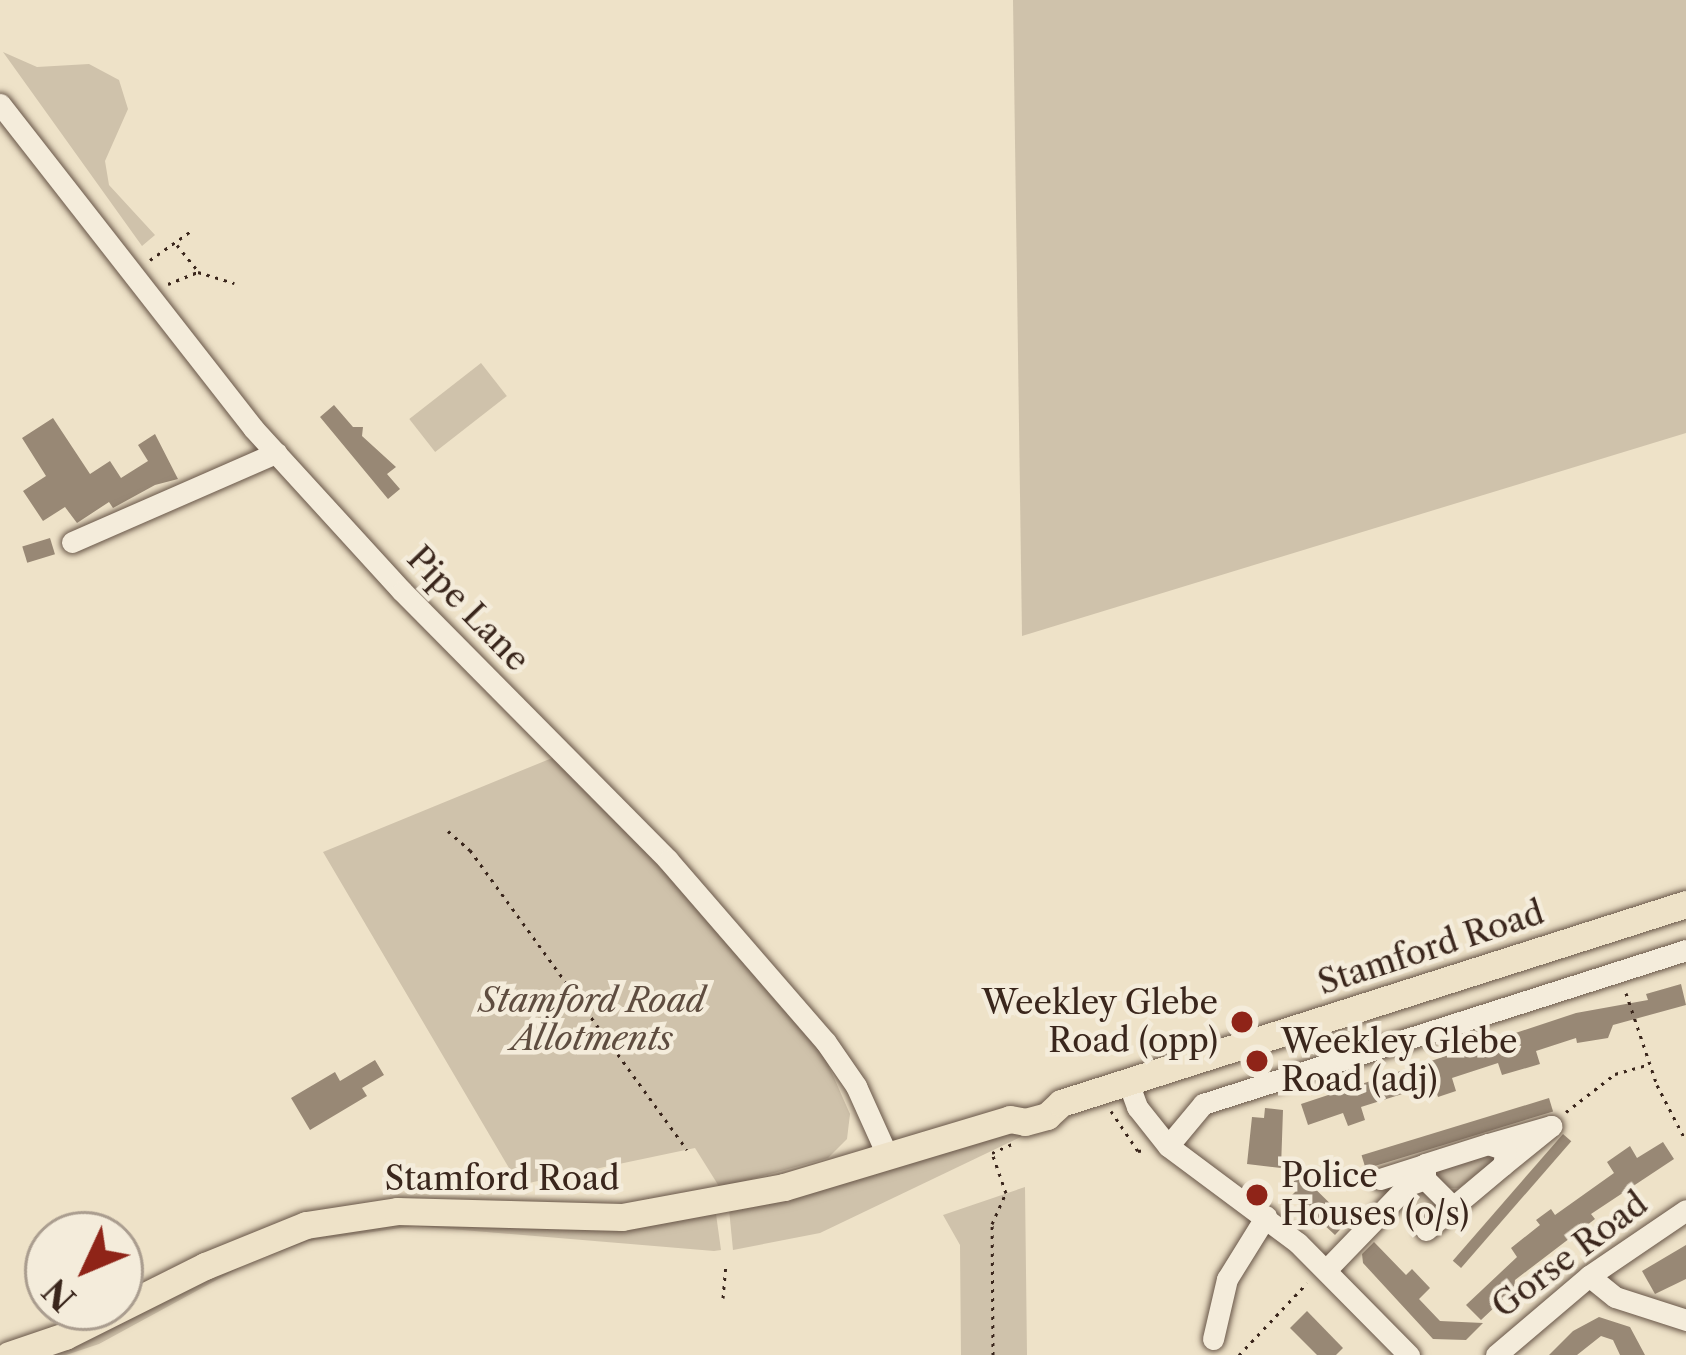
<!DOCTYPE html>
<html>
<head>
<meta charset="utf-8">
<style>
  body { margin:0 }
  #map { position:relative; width:1686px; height:1355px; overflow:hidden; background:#eee2c8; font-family:"Libre Caslon Text",serif }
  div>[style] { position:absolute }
  .green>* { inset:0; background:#cfc2ab; transform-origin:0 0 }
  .building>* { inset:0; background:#988875; transform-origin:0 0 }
  .path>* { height:3px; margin-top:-1.5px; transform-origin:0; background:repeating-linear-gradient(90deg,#3a261c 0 3px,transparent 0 9px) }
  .roads { filter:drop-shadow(0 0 3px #675547) drop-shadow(0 0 3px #675547) }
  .minor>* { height:21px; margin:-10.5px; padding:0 10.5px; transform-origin:10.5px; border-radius:10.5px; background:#f4ecdb }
  .major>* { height:27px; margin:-13.5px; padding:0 13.5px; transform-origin:13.5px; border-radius:13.5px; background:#eee2c8 }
  .dots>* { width:33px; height:33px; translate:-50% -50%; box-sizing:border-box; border:6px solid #f4ecdb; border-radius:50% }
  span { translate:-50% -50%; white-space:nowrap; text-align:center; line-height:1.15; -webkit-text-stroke:9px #f4ecdb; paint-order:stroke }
  .street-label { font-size:33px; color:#3a261c }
  .park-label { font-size:33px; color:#5f4d40; font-style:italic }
  .poi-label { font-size:33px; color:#3a261c }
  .right { translate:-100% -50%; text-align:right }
  .left { translate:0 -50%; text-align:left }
  .north { position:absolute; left:24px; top:1211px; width:120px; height:120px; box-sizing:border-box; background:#f4ecdb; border:3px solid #aa9d8f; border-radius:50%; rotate:226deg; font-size:33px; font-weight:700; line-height:48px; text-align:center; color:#3a261c }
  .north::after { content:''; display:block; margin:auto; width:42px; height:54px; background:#8f2418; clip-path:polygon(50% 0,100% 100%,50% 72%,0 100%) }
</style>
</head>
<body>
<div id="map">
  <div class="green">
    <i style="clip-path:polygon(1013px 0,1686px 0,1686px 433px,1022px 636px)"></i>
    <i style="clip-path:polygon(3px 52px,37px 67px,89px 64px,119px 80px,128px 109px,105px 161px,109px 185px,155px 235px,142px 246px)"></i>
    <i style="left:481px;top:363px;width:42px;height:91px;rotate:52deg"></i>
    <i style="clip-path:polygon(557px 756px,702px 911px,823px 1053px,850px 1114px,847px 1139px,828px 1158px,720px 1188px,695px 1148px,519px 1185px,323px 852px)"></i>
    <i style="clip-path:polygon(1030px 1125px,1033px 1131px,820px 1233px,733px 1250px,729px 1209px)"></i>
    <i style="clip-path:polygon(1483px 1154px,1494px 1160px,1459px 1188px,1446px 1188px,1437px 1176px,1442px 1167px)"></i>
    <i style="clip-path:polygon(1025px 1187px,1027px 1355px,961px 1355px,960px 1245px,943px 1215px)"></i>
    <i style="clip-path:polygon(1425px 1189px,1436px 1204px,1418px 1227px,1398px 1206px)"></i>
    <i style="clip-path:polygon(716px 1214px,721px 1250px,714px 1251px,415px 1226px,308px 1241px,246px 1264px,99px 1344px,66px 1355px,42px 1355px,276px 1245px,374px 1224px)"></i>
  </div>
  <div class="building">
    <i style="clip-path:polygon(334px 405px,353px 427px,363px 427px,362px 436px,396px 467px,387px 474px,400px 489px,388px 499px,320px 417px)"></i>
    <i style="clip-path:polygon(53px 418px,90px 474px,110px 461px,121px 478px,148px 461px,138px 445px,155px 434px,178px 479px,155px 485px,113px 508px,109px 502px,77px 523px,65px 507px,43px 521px,23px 491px,46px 476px,22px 438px)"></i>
    <i style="left:50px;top:538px;width:17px;height:29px;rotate:73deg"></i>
    <i style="clip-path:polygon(1681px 984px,1686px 1005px,1613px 1025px,1608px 1038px,1577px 1043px,1576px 1038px,1536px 1051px,1540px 1064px,1502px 1075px,1498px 1063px,1452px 1078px,1456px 1091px,1438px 1097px,1434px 1084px,1361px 1107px,1365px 1120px,1348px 1126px,1343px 1113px,1308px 1125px,1301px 1104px,1576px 1013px,1648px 1000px,1646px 994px)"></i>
    <i style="clip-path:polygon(375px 1060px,384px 1075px,362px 1088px,367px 1096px,310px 1130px,291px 1098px,335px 1072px,340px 1081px)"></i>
    <i style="left:1549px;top:1098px;width:14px;height:196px;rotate:73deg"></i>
    <i style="clip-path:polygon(1265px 1108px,1283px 1110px,1281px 1168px,1247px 1164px,1252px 1117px,1264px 1118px)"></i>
    <i style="left:1563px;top:1134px;width:11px;height:168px;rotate:41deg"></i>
    <i style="clip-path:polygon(1663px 1142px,1674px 1159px,1591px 1214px,1595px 1219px,1515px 1280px,1514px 1289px,1481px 1320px,1466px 1305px,1517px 1257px,1511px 1248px,1540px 1225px,1536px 1220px,1551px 1209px,1555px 1215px,1614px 1173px,1607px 1162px,1630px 1146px,1637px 1158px)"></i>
    <i style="clip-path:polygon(1300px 1174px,1348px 1221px,1335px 1235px,1292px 1195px,1296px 1191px,1290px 1186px)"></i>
    <i style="clip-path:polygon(1374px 1242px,1406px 1275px,1412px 1269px,1430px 1288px,1419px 1299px,1440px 1321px,1483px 1323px,1466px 1340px,1433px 1339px,1363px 1263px,1362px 1254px)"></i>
    <i style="clip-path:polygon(1686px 1245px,1686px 1279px,1655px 1294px,1642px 1271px)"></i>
    <i style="clip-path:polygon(1307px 1311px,1343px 1348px,1336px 1355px,1317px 1355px,1290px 1328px)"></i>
    <i style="clip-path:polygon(1599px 1317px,1630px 1327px,1645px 1355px,1620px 1355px,1613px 1340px,1601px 1336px,1577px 1355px,1549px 1355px,1573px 1331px)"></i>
  </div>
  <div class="path">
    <i style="left:177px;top:245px;width:32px;rotate:51deg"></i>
    <i style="left:150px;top:260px;width:50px;rotate:-35.3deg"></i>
    <i style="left:168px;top:284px;width:32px;rotate:-22deg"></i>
    <i style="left:198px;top:272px;width:38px;rotate:17deg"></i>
    <i style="left:448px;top:831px;width:29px;rotate:41deg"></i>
    <i style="left:470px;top:850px;width:370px;rotate:54.1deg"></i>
    <i style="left:1626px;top:993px;width:97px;rotate:71.4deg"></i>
    <i style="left:1657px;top:1085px;width:63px;rotate:62.6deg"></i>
    <i style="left:1111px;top:1111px;width:48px;rotate:56deg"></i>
    <i style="left:1138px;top:1151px;width:8px;rotate:-7deg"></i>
    <i style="left:1566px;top:1112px;width:62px;rotate:-37.8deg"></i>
    <i style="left:1615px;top:1074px;width:35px;rotate:-16deg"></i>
    <i style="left:723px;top:1298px;width:34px;rotate:-85deg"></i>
    <i style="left:993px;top:1355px;width:131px;rotate:-90.4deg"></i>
    <i style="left:992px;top:1224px;width:34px;rotate:-66deg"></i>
    <i style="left:1006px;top:1193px;width:42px;rotate:-109.3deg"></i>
    <i style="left:992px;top:1153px;width:24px;rotate:-24deg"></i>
    <i style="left:1239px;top:1355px;width:99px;rotate:-46.6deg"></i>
  </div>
  <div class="roads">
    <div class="minor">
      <i style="left:0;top:104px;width:411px;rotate:52deg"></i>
      <i style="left:253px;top:428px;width:221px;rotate:47.6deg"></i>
      <i style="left:402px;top:591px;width:378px;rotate:45.3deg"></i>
      <i style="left:668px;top:860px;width:240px;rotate:49.1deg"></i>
      <i style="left:825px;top:1041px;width:55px;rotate:55.4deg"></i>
      <i style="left:856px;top:1086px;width:78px;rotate:65.7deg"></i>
      <i style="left:72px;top:542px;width:223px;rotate:-23.6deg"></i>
      <i style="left:1128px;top:1082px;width:27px;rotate:70deg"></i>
      <i style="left:1137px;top:1107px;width:50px;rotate:51.5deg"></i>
      <i style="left:1168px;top:1146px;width:162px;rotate:36.7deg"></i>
      <i style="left:1298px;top:1243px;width:158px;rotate:45.3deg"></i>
      <i style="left:1488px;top:1144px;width:66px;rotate:-15.9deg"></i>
      <i style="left:1551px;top:1126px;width:62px;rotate:140.9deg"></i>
      <i style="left:1168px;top:1146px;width:55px;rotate:-50.2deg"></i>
      <i style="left:1203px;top:1104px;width:507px;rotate:-17.68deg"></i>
      <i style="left:1380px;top:1179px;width:46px;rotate:-17.7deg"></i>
      <i style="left:1426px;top:1230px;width:35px;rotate:-40deg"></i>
      <i style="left:1326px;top:1270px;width:118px;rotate:-46deg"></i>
      <i style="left:1408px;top:1185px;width:18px;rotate:-19deg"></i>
      <i style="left:1425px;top:1179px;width:40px;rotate:45deg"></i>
      <i style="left:1453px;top:1207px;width:65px;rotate:-40deg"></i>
      <i style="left:1503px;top:1165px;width:15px;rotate:-79deg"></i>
      <i style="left:1506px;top:1150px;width:19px;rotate:-162deg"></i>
      <i style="left:1488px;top:1144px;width:66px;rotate:162.4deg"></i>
      <i style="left:1425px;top:1164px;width:15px;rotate:90deg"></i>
      <i style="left:1589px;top:1276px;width:33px;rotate:39deg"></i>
      <i style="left:1615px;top:1297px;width:75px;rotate:17.9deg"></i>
      <i style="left:1213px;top:1339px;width:62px;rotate:-76.9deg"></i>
      <i style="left:1227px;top:1279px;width:74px;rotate:-58.2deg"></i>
      <i style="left:1496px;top:1355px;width:122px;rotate:-40.3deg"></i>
      <i style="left:1589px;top:1276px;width:117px;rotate:-34.2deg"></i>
    </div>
    <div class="major">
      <i style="left:9px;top:1355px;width:59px;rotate:-18.7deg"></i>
      <i style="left:65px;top:1336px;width:157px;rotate:-26.6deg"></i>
      <i style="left:205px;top:1266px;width:109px;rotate:-22.1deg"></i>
      <i style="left:306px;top:1225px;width:92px;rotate:-8.7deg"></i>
      <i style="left:397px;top:1211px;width:225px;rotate:1.5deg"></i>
      <i style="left:622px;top:1217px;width:165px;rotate:-10.5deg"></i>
      <i style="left:784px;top:1187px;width:236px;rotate:-16.7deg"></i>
      <i style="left:1010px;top:1119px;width:15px;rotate:11deg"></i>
      <i style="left:1025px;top:1122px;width:23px;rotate:-15deg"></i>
      <i style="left:1047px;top:1116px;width:19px;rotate:-43deg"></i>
      <i style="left:1061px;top:1103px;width:656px;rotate:-17.66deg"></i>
    </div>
  </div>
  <div class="dots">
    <i style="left:1242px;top:1022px;background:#8f2418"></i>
    <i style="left:1257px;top:1061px;background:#8f2418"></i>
    <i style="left:1257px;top:1195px;background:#8f2418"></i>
  </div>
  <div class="street-label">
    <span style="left:468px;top:609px;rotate:46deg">Pipe Lane</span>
    <span style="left:1431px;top:948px;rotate:-18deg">Stamford Road</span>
    <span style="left:502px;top:1179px">Stamford Road</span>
    <span style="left:1570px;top:1255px;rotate:-37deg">Gorse Road</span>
  </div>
  <div class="park-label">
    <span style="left:592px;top:1020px">Stamford Road<br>Allotments</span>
  </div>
  <div class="poi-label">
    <span class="right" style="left:1218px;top:1022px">Weekley Glebe<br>Road (opp)</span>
    <span class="left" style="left:1281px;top:1061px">Weekley Glebe<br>Road (adj)</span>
    <span class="left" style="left:1281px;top:1195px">Police<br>Houses (o/s)</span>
  </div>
  <div class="north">N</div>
</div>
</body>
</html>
